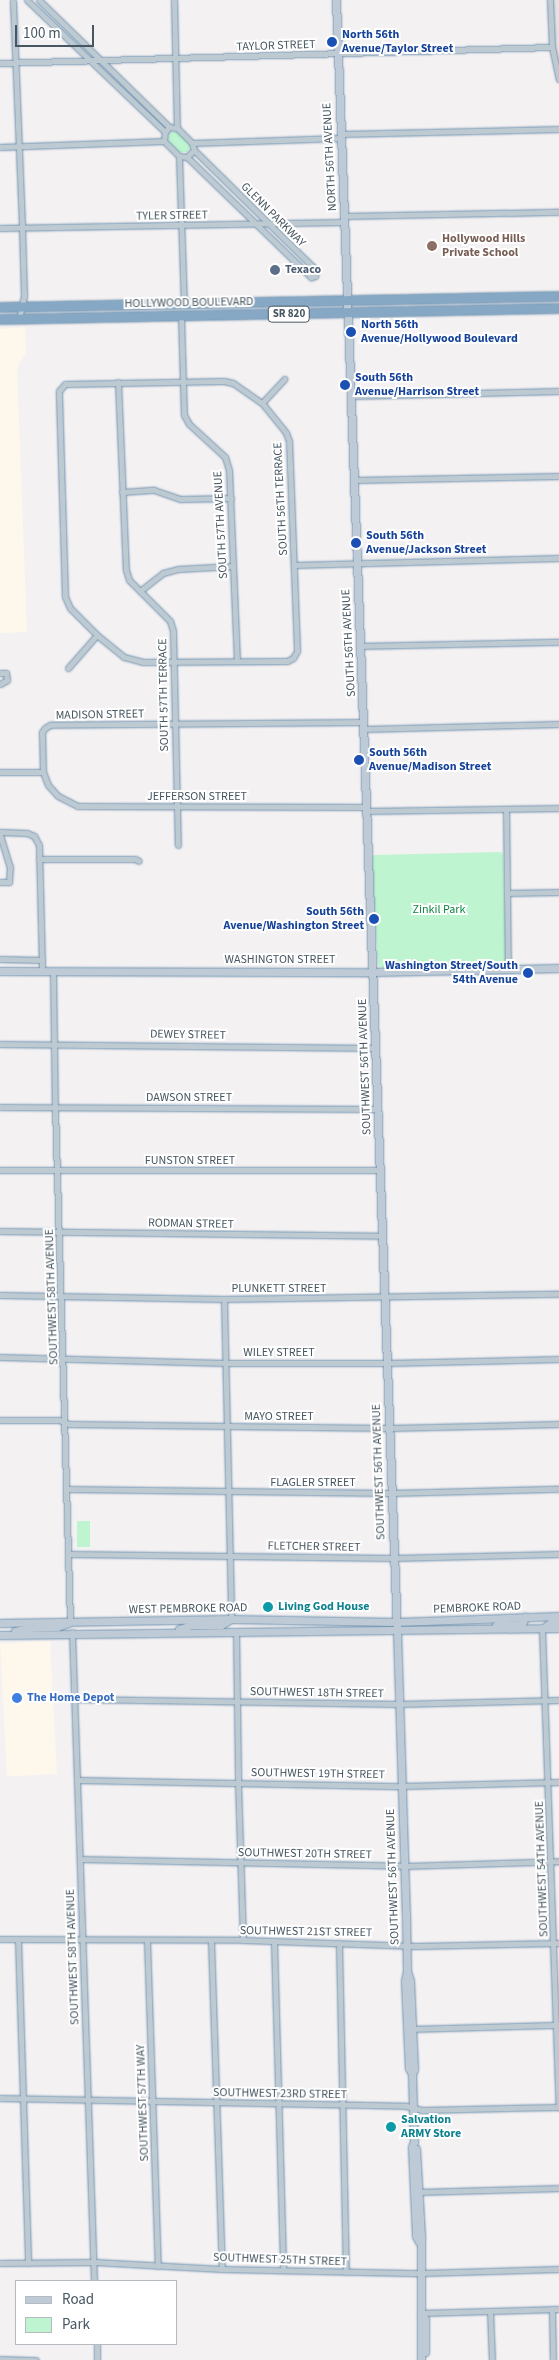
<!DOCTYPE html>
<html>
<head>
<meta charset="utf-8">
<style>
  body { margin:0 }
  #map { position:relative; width:559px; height:2360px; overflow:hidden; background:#f4f1f2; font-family:"Source Sans 3",sans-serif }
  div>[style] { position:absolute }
  .commercial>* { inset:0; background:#fef7ec; transform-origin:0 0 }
  .education>* { inset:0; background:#e5e2e4 }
  .green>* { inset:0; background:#bef4cf; transform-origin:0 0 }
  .roads { filter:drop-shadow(0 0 1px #7193b0) drop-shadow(0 0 1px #7193b0) }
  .street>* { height:5px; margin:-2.5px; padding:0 2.5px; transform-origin:2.5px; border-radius:2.5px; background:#becad2 }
  .secondary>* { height:7px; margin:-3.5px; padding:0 3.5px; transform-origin:3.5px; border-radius:3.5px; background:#becbd6 }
  .highway>* { height:9px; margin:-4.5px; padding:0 4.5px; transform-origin:4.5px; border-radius:4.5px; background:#86a8c4 }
  .dots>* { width:14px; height:14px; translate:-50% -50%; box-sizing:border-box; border:2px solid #fff; border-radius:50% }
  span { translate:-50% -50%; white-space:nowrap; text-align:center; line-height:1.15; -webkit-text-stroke:4px #fff; paint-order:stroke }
  .shield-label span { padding:1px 4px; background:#fff; border:1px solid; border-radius:4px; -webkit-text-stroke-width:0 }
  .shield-label { font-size:11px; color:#475661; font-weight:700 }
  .transit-label { font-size:12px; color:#164399; font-weight:700 }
  .left { translate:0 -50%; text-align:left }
  .right { translate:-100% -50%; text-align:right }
  .street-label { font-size:12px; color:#475661 }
  .education-label { font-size:12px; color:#785e54; font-weight:700 }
  .service-label { font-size:12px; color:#4e5e75; font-weight:700 }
  .park-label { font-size:12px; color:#108543 }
  .culture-label { font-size:12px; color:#0d838f; font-weight:700 }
  .shop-label { font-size:12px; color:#366cbe; font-weight:700 }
  .legend { position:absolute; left:15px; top:2280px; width:162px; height:65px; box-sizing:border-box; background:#fff; border:1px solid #b5bbc0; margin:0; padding:6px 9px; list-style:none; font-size:15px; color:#475661 }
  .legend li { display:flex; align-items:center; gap:10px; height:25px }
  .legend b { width:25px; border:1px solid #b5bbc0 }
  .scale { position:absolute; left:15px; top:25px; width:79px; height:22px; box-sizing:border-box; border:2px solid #475661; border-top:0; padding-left:6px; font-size:15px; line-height:18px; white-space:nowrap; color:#475661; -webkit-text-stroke:4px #fff; paint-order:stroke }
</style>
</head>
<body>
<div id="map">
  <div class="commercial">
    <i style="clip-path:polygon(25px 327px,26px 352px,17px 368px,27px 632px,0 633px,0 329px)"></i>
    <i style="left:50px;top:1641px;width:133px;height:50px;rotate:87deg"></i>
  </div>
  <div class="education">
    <i style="clip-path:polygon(551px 0,559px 0,559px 79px,552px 47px)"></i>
  </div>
  <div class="green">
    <i style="clip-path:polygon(170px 132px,178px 132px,187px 141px,190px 146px,188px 152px,179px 152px,171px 146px,168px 138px)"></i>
    <i style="clip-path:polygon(500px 852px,503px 854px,506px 961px,504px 966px,382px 968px,378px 965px,371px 859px,374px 855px)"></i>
    <i style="left:77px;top:1521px;width:13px;height:26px"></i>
  </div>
  <div class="roads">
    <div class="street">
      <i style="left:27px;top:0;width:191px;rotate:43.7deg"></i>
      <i style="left:39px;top:0;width:182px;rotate:44.3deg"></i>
      <i style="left:174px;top:0;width:128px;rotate:88.7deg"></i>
      <i style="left:550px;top:0;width:47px;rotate:87.6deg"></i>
      <i style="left:552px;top:47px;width:33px;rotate:78deg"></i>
      <i style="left:13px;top:1px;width:227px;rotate:87.7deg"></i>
      <i style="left:22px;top:228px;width:68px;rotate:88.3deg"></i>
      <i style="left:24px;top:296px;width:24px;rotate:102deg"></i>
      <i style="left:0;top:63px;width:552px;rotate:-1.66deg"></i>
      <i style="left:169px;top:127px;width:8px;rotate:7deg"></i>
      <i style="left:177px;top:128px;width:21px;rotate:45deg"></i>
      <i style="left:192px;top:143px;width:7px;rotate:74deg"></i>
      <i style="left:194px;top:150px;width:10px;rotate:135deg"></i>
      <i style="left:187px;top:157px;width:8px;rotate:-173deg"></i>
      <i style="left:179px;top:156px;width:21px;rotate:-135deg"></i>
      <i style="left:164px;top:141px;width:9px;rotate:-84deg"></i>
      <i style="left:165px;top:132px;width:6px;rotate:-51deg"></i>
      <i style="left:340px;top:134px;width:219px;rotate:-1.3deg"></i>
      <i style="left:192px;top:143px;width:148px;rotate:-1.9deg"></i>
      <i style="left:0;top:147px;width:164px;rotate:-2.1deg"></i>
      <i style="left:179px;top:156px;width:147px;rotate:88.1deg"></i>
      <i style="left:187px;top:157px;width:173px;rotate:44.1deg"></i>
      <i style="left:311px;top:277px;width:4px;rotate:-14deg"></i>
      <i style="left:315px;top:276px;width:6px;rotate:-81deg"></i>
      <i style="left:316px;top:270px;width:171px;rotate:-135.5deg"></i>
      <i style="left:344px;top:216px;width:215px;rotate:-1.1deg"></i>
      <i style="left:0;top:228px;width:344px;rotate:-1deg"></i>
      <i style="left:181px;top:316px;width:99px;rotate:88.3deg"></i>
      <i style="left:184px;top:415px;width:10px;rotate:61deg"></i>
      <i style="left:189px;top:424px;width:49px;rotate:42.5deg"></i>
      <i style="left:225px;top:457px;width:14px;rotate:73deg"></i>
      <i style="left:229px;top:470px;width:191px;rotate:87.6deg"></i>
      <i style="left:224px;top:381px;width:9px;rotate:13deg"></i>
      <i style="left:233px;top:383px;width:35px;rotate:35deg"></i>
      <i style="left:262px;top:403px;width:38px;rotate:51deg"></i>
      <i style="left:286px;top:433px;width:9px;rotate:69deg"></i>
      <i style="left:289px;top:441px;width:210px;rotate:87.8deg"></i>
      <i style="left:297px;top:651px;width:8px;rotate:120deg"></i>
      <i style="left:293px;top:658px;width:7px;rotate:153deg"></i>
      <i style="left:287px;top:661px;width:144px;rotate:179.6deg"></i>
      <i style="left:143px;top:662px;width:20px;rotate:-165deg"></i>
      <i style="left:124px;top:657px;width:35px;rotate:-141deg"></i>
      <i style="left:97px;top:635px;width:38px;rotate:-135deg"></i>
      <i style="left:70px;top:608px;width:12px;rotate:-114deg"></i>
      <i style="left:65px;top:597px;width:206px;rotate:-91.7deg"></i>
      <i style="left:59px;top:391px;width:9px;rotate:-49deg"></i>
      <i style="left:65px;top:384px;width:159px;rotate:-1.1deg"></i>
      <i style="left:118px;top:382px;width:188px;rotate:87.6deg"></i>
      <i style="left:126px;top:570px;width:10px;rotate:73deg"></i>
      <i style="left:129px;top:580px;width:58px;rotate:45deg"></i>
      <i style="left:170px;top:621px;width:10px;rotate:73deg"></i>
      <i style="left:173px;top:631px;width:214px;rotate:88.7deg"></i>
      <i style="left:350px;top:396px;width:209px;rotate:-1.4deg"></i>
      <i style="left:262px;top:403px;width:33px;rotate:-47deg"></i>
      <i style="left:354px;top:480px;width:205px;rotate:-1.1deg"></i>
      <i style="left:122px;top:492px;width:32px;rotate:-4deg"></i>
      <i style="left:154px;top:490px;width:28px;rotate:19deg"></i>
      <i style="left:180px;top:499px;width:51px;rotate:-1.1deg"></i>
      <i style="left:294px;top:565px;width:265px;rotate:-1.5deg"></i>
      <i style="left:140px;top:591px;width:29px;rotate:-38deg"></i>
      <i style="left:163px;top:573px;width:16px;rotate:-15deg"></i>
      <i style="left:178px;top:569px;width:55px;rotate:-3.1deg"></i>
      <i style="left:360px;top:646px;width:199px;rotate:-1.2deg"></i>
      <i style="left:68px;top:668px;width:44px;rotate:-48.7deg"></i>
      <i style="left:0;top:673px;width:6px"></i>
      <i style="left:6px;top:673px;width:7px;rotate:82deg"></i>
      <i style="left:7px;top:680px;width:8px;rotate:150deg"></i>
      <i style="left:364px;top:722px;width:314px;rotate:179.5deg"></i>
      <i style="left:50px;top:725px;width:6px;rotate:149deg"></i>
      <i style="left:45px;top:728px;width:5px;rotate:127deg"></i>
      <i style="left:42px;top:732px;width:40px;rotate:88.6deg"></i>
      <i style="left:43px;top:772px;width:14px;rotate:69deg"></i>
      <i style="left:48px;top:785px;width:15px;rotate:48deg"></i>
      <i style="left:58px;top:796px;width:22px;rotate:27deg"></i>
      <i style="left:78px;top:806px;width:289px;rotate:0.2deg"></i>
      <i style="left:364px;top:729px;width:195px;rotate:-1.5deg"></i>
      <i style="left:0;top:772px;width:43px"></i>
      <i style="left:506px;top:809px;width:154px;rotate:89.3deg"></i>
      <i style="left:508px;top:963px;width:6px;rotate:51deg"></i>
      <i style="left:367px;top:811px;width:192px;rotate:-0.9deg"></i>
      <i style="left:0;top:832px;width:27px;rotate:2deg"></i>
      <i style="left:27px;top:833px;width:8px;rotate:23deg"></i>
      <i style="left:34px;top:836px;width:10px;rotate:61deg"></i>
      <i style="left:39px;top:845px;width:126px;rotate:88.6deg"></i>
      <i style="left:0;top:835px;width:34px;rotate:73deg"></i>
      <i style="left:10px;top:867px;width:15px;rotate:94deg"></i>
      <i style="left:9px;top:882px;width:9px;rotate:180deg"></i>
      <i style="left:39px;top:859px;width:96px"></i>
      <i style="left:135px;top:859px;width:4px;rotate:27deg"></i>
      <i style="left:507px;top:893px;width:52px;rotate:-1.1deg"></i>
      <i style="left:0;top:959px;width:42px;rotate:1.4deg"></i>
      <i style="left:53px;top:971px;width:136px;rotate:89.2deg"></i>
      <i style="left:55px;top:1107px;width:515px;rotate:88.33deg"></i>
      <i style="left:0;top:1044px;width:376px;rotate:0.6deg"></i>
      <i style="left:0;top:1107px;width:378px;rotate:0.3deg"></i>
      <i style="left:0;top:1170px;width:380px"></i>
      <i style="left:0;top:1231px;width:382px;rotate:0.7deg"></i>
      <i style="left:0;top:1295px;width:224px;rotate:1deg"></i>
      <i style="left:224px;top:1299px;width:335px;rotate:-0.9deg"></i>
      <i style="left:224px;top:1299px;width:320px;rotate:88.7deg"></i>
      <i style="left:0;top:1357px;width:226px;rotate:1.5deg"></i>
      <i style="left:226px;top:1363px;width:161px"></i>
      <i style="left:387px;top:1363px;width:172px;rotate:-1.3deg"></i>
      <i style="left:0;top:1420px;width:59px"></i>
      <i style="left:59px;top:1420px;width:11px;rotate:22deg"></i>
      <i style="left:69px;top:1424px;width:319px;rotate:0.7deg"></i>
      <i style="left:388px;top:1428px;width:171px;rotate:-1.3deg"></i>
      <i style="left:68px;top:1489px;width:322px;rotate:0.7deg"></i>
      <i style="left:390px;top:1493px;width:169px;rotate:-1.4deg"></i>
      <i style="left:70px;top:1554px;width:323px;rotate:0.7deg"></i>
      <i style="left:393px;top:1558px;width:166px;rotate:-1.4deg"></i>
      <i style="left:542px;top:1629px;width:479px;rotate:88deg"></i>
      <i style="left:236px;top:1631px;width:152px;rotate:89.2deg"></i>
      <i style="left:238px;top:1783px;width:157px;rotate:88.2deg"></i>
      <i style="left:72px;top:1632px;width:649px;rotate:88.06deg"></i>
      <i style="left:75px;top:1699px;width:323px;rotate:0.9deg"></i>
      <i style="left:398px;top:1704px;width:161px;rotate:-1.4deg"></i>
      <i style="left:77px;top:1780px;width:325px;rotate:1.1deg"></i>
      <i style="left:402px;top:1786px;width:157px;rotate:-1.5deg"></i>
      <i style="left:80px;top:1859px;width:324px;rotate:1.2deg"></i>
      <i style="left:404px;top:1866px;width:155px;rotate:-1.8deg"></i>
      <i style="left:0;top:1939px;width:243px;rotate:0.2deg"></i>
      <i style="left:243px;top:1940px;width:173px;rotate:2deg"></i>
      <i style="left:416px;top:1946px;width:143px;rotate:-1.2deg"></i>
      <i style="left:18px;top:1940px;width:323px;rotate:88.2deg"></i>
      <i style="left:147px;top:1940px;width:326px;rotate:88.1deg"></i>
      <i style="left:211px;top:1941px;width:328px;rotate:88.1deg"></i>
      <i style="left:274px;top:1942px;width:328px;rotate:88.4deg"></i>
      <i style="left:339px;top:1943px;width:329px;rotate:88.8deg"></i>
      <i style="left:412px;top:2029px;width:147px;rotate:-1.6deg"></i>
      <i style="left:0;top:2098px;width:406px;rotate:1.1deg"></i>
      <i style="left:406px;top:2106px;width:16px;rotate:14deg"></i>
      <i style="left:422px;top:2110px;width:137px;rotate:-1.3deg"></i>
      <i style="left:419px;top:2192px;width:140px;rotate:-1.6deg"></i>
      <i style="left:0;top:2263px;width:94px;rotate:-0.6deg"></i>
      <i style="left:94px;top:2262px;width:128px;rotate:3.1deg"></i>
      <i style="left:222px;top:2269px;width:199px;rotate:1.2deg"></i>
      <i style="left:421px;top:2273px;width:138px;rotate:-1.7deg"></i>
      <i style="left:552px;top:2309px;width:51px;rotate:88.9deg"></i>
      <i style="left:490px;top:2311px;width:49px;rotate:87.7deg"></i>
      <i style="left:421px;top:2313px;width:138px;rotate:-1.7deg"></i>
      <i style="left:97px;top:2344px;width:16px;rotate:90deg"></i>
      <i style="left:0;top:2359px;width:36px;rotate:2deg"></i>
    </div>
    <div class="secondary">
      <i style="left:336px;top:0;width:1632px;rotate:87.86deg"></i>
      <i style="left:397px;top:1631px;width:282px;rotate:88.2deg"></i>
      <i style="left:406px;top:1913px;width:58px;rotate:89deg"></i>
      <i style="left:407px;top:1971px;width:10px;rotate:101deg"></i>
      <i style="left:405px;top:1981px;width:87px;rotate:87.4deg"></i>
      <i style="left:409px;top:2068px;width:7px;rotate:63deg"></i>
      <i style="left:0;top:971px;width:373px;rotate:0.2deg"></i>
      <i style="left:373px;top:972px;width:186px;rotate:-1.2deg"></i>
      <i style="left:0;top:1623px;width:231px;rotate:-1deg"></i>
      <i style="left:231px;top:1619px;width:165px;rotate:1deg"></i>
      <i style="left:396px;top:1622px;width:163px;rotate:-2.1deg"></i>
      <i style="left:496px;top:1625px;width:26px;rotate:-2deg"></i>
      <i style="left:522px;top:1624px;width:8px;rotate:-67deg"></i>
      <i style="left:179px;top:1629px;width:13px;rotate:-18deg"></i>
      <i style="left:191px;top:1625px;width:30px"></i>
      <i style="left:221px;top:1625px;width:12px;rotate:-31deg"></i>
      <i style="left:542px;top:1629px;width:10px;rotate:-37deg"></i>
      <i style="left:550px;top:1623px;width:9px;rotate:-6deg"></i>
      <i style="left:15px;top:1631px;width:14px;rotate:-12deg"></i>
      <i style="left:29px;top:1628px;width:28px;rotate:-2deg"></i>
      <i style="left:57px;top:1627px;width:12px;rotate:-20deg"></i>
      <i style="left:0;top:1635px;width:559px;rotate:-0.72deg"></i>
      <i style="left:407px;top:1971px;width:10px;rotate:73deg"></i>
      <i style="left:410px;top:1981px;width:88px;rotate:87.4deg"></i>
      <i style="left:414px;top:2069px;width:5px;rotate:112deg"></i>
      <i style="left:412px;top:2074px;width:68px;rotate:88.3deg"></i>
      <i style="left:414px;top:2142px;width:5px;rotate:112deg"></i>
      <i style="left:412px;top:2147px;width:89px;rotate:87.4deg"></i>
      <i style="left:416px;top:2236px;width:7px;rotate:63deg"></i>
      <i style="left:416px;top:2149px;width:86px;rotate:86.7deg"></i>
      <i style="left:421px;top:2235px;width:125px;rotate:90deg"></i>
      <i style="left:421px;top:2313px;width:7px;rotate:56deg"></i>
      <i style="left:425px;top:2319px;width:33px;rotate:90deg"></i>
    </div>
    <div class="highway">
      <i style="left:0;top:307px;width:559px;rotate:-1.13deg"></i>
      <i style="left:0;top:319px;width:559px;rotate:-1.13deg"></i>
    </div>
  </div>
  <div class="dots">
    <i style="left:332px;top:42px;background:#1a4fb4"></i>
    <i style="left:432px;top:246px;background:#8d6e63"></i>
    <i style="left:275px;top:270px;background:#5c6f8a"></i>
    <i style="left:351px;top:332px;background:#1a4fb4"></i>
    <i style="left:345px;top:385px;background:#1a4fb4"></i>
    <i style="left:356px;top:543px;background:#1a4fb4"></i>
    <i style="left:359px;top:760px;background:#1a4fb4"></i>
    <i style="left:374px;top:919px;background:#1a4fb4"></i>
    <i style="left:528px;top:973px;background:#1a4fb4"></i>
    <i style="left:268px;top:1607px;background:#0f9aa8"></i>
    <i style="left:17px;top:1698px;background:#3f7fe0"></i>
    <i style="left:391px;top:2127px;background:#0f9aa8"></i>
  </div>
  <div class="shield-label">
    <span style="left:289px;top:314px">SR 820</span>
  </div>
  <div class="transit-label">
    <span class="left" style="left:342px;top:42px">North 56th<br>Avenue/Taylor Street</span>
    <span class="left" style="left:361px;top:332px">North 56th<br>Avenue/Hollywood Boulevard</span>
    <span class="left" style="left:355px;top:385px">South 56th<br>Avenue/Harrison Street</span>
    <span class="left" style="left:366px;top:543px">South 56th<br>Avenue/Jackson Street</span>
    <span class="left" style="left:369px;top:760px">South 56th<br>Avenue/Madison Street</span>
    <span class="right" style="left:364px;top:919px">South 56th<br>Avenue/Washington Street</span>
    <span class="right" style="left:518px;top:973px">Washington Street/South<br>54th Avenue</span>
  </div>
  <div class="street-label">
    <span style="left:276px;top:46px;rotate:-2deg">TAYLOR STREET</span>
    <span style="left:330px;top:157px;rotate:-93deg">NORTH 56TH AVENUE</span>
    <span style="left:273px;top:215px;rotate:45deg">GLENN PARKWAY</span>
    <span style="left:172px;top:216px;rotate:-1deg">TYLER STREET</span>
    <span style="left:189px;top:303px;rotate:-1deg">HOLLYWOOD BOULEVARD</span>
    <span style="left:281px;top:499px;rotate:-93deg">SOUTH 56TH TERRACE</span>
    <span style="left:221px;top:525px;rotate:-93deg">SOUTH 57TH AVENUE</span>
    <span style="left:349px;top:643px;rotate:-93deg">SOUTH 56TH AVENUE</span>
    <span style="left:164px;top:695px;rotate:-91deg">SOUTH 57TH TERRACE</span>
    <span style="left:100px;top:715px;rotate:-1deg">MADISON STREET</span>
    <span style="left:197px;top:797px">JEFFERSON STREET</span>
    <span style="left:280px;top:960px">WASHINGTON STREET</span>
    <span style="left:188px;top:1035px;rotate:1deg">DEWEY STREET</span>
    <span style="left:365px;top:1067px;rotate:-92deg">SOUTHWEST 56TH AVENUE</span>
    <span style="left:189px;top:1098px">DAWSON STREET</span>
    <span style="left:190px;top:1161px">FUNSTON STREET</span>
    <span style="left:191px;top:1224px;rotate:1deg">RODMAN STREET</span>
    <span style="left:279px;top:1289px">PLUNKETT STREET</span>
    <span style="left:52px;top:1297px;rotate:-92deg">SOUTHWEST 58TH AVENUE</span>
    <span style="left:279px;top:1353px">WILEY STREET</span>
    <span style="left:279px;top:1417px">MAYO STREET</span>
    <span style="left:379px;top:1472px;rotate:-92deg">SOUTHWEST 56TH AVENUE</span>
    <span style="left:313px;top:1483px">FLAGLER STREET</span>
    <span style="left:314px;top:1547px;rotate:1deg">FLETCHER STREET</span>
    <span style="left:477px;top:1608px;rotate:-2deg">PEMBROKE ROAD</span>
    <span style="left:188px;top:1609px;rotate:-1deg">WEST PEMBROKE ROAD</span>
    <span style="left:317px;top:1693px;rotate:1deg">SOUTHWEST 18TH STREET</span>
    <span style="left:318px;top:1774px;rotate:1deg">SOUTHWEST 19TH STREET</span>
    <span style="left:305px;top:1854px;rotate:1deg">SOUTHWEST 20TH STREET</span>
    <span style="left:542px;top:1869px;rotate:-92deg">SOUTHWEST 54TH AVENUE</span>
    <span style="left:393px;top:1877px;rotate:-92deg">SOUTHWEST 56TH AVENUE</span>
    <span style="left:306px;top:1932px;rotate:1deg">SOUTHWEST 21ST STREET</span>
    <span style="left:73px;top:1957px;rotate:-92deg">SOUTHWEST 58TH AVENUE</span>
    <span style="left:280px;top:2094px;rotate:1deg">SOUTHWEST 23RD STREET</span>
    <span style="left:143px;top:2103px;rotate:-92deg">SOUTHWEST 57TH WAY</span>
    <span style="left:280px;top:2260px;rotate:2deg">SOUTHWEST 25TH STREET</span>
  </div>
  <div class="education-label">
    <span class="left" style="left:442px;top:246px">Hollywood Hills<br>Private School</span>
  </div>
  <div class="service-label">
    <span class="left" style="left:285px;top:270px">Texaco</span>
  </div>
  <div class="park-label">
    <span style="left:439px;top:910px">Zinkil Park</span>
  </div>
  <div class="culture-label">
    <span class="left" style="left:278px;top:1607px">Living God House</span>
    <span class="left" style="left:401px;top:2127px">Salvation<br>ARMY Store</span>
  </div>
  <div class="shop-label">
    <span class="left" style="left:27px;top:1698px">The Home Depot</span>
  </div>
  <ul class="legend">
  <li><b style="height:6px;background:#becbd6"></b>Road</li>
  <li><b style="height:14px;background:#bef4cf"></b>Park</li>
  </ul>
  <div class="scale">100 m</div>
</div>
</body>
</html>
